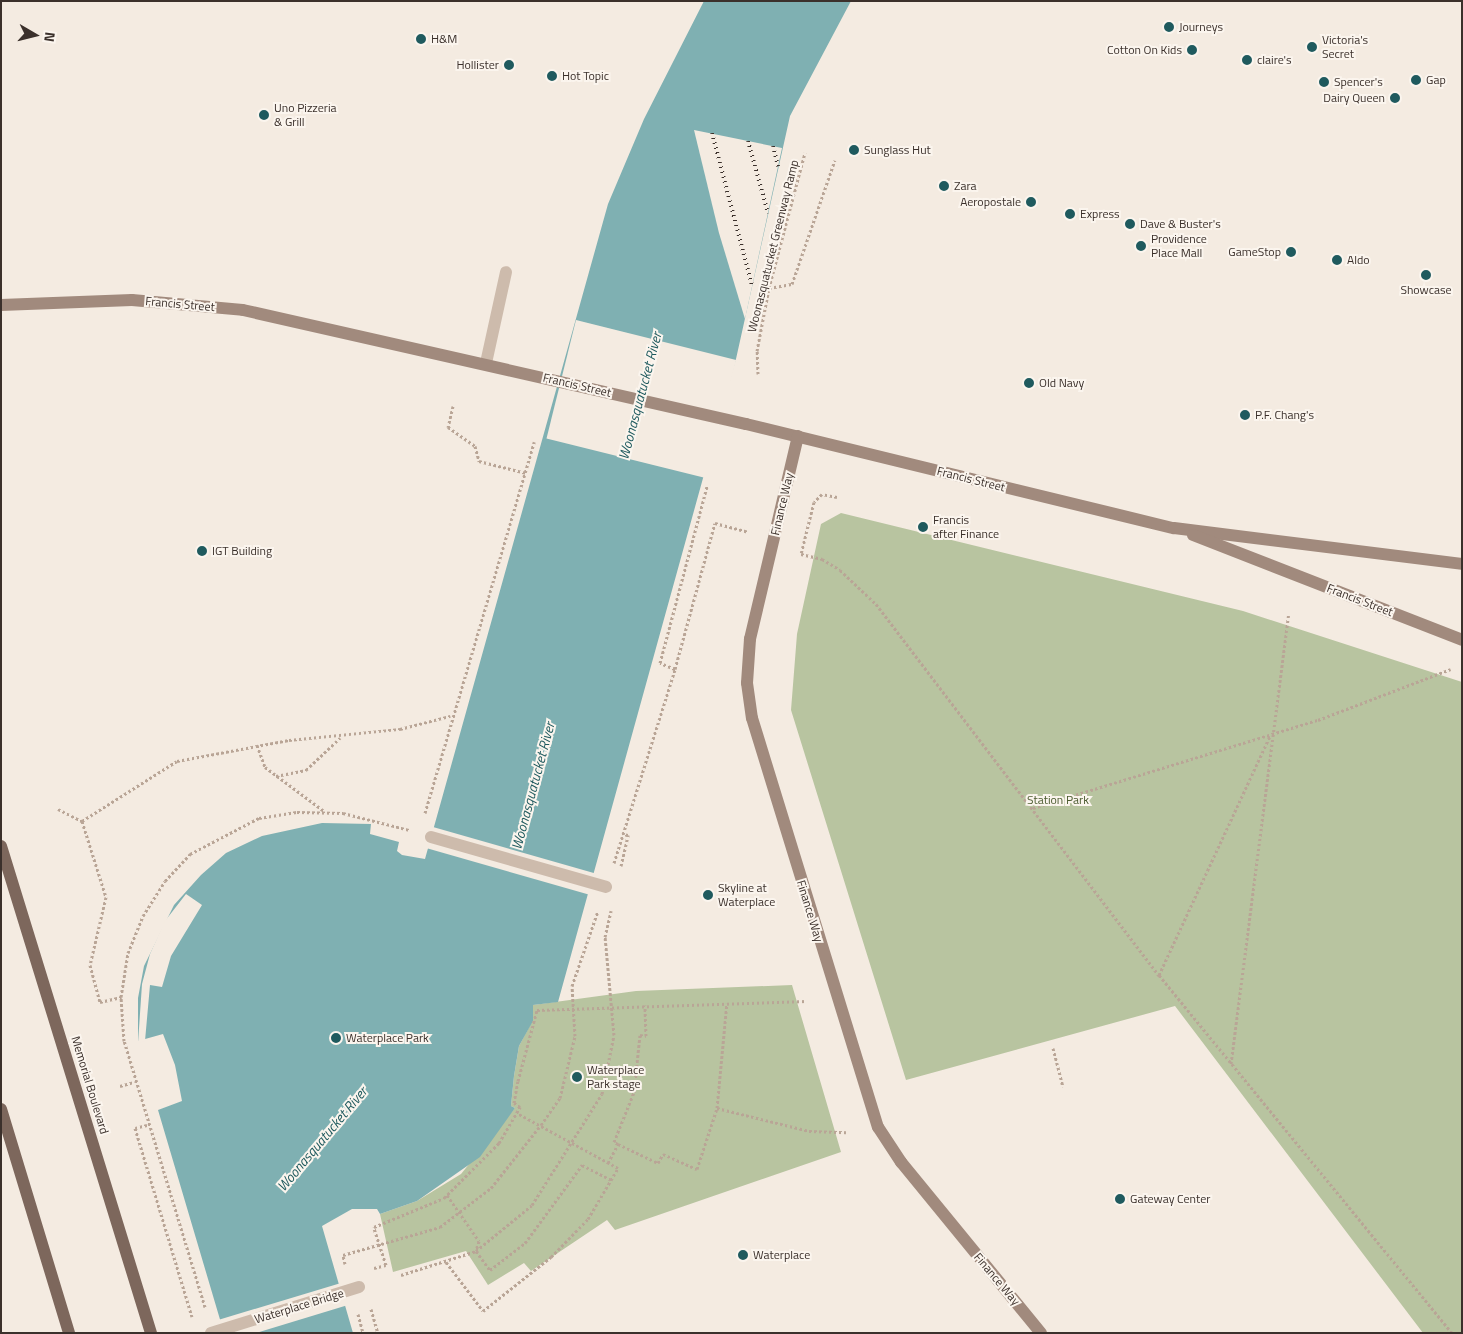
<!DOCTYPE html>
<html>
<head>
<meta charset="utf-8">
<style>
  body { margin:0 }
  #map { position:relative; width:1463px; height:1334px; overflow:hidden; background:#f4ebe1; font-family:"Titillium Web",sans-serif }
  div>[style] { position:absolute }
  .green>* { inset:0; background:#b8c4a0 }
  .water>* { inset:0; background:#7fb0b2 }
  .pier>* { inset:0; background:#f4ebe1; transform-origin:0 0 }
  .path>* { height:3px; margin-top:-1.5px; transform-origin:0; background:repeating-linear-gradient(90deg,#b9a596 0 2.5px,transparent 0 5px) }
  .lane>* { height:12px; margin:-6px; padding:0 6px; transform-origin:6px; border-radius:6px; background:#cdbbac }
  .street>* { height:12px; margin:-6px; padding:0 6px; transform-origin:6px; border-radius:6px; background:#cdbbac }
  .secondary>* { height:12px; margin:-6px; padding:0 6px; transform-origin:6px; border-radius:6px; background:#a18a7d }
  .primary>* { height:12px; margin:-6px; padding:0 6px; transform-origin:6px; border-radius:6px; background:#7d675c }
  .rail>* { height:4px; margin-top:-2px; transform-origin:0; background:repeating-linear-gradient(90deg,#3b302b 0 1px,transparent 0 5px) }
  .street-bridge>* { height:12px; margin:-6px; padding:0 6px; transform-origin:6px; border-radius:6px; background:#cdbbac }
  .dots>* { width:14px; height:14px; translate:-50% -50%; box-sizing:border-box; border:2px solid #fbf5ee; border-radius:50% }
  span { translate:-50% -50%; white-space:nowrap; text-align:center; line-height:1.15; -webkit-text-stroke:4px #fbf5ee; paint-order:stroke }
  .poi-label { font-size:12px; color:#3b302b }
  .left { translate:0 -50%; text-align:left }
  .right { translate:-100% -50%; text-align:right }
  .street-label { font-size:12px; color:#3b302b }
  .park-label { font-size:12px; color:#4a5a2e }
  .water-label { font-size:14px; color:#1f5a5e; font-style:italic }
  .frame { position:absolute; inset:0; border:2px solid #3b302b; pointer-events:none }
  .north { position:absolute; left:10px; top:10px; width:50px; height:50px; -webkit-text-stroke:4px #fbf5ee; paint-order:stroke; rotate:98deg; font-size:14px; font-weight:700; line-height:20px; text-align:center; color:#3b302b }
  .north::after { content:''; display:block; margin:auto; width:18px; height:22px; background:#3b302b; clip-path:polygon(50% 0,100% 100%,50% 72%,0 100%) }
</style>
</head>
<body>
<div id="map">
  <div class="green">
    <i style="clip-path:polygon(841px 513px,1243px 611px,1462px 682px,1462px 1333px,1423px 1333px,1175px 1006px,906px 1080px,791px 710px,797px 634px,821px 524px)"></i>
    <i style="clip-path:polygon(792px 985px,841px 1152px,615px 1230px,607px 1220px,531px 1271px,524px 1263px,488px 1285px,466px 1251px,393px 1272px,380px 1214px,417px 1201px,461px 1174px,515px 1108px,511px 1106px,514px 1076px,519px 1046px,533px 1020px,533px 1005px,636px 991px)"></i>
  </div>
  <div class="water">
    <i style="clip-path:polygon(704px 1px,851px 1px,790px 116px,736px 359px,558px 1002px,533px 1005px,533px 1021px,519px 1046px,514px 1076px,511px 1106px,515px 1108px,480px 1157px,417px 1201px,380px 1214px,377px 1209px,352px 1209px,322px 1226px,353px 1333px,224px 1333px,158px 1110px,182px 1101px,175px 1065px,163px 1034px,138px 1041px,138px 998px,144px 966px,174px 905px,201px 875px,226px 853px,262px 836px,322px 823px,371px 824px,370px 834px,399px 842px,397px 851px,402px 855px,425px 859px,608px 204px,644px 119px)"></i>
  </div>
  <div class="pier">
    <i style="clip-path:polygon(694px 130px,782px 148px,745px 319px,719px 233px)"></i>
    <i style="left:576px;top:320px;width:165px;height:122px;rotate:14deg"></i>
    <i style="left:433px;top:827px;width:170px;height:22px;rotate:16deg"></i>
    <i style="clip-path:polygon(186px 894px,202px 905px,171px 956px,162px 987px,150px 985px,145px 1041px,138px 1043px,142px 984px,150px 954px,165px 921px)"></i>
    <i style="clip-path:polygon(341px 1283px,348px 1305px,256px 1333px,221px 1333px,218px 1320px)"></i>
  </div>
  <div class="path">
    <i style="left:769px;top:288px;width:23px;rotate:-10deg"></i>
    <i style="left:792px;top:284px;width:131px;rotate:-70.9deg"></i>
    <i style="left:758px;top:374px;width:23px;rotate:-92deg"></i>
    <i style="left:757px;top:351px;width:64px;rotate:-79.2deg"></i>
    <i style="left:769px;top:288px;width:140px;rotate:-75.1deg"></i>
    <i style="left:453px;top:406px;width:22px;rotate:103deg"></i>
    <i style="left:448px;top:427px;width:33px;rotate:35deg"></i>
    <i style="left:475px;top:446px;width:16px;rotate:75deg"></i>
    <i style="left:479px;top:461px;width:49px;rotate:14.3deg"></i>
    <i style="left:837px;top:497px;width:15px;rotate:-169deg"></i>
    <i style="left:822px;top:494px;width:11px;rotate:135deg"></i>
    <i style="left:814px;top:502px;width:54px;rotate:104deg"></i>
    <i style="left:801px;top:554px;width:22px;rotate:13deg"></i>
    <i style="left:822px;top:559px;width:21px;rotate:31deg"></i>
    <i style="left:840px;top:570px;width:50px;rotate:43.4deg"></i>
    <i style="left:876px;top:604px;width:467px;rotate:52.7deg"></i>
    <i style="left:1159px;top:975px;width:463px;rotate:50.7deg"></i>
    <i style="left:675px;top:669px;width:16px;rotate:-158deg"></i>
    <i style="left:660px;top:663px;width:183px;rotate:-75.1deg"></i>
    <i style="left:257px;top:745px;width:23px;rotate:70deg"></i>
    <i style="left:265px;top:767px;width:74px;rotate:36.7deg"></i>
    <i style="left:276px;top:776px;width:31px;rotate:-11deg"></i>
    <i style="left:306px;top:770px;width:47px;rotate:-43.3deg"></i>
    <i style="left:1033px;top:808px;width:298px;rotate:-17.2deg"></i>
    <i style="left:1318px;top:720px;width:142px;rotate:-21deg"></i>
    <i style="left:58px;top:809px;width:27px;rotate:27deg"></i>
    <i style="left:82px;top:821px;width:80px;rotate:72.5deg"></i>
    <i style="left:106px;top:897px;width:70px;rotate:103.2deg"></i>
    <i style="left:90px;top:965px;width:38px;rotate:75deg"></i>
    <i style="left:100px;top:1002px;width:22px;rotate:-13deg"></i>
    <i style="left:425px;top:813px;width:387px;rotate:-73.6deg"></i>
    <i style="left:82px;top:821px;width:112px;rotate:-32.3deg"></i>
    <i style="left:177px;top:761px;width:114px;rotate:-10.6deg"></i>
    <i style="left:289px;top:740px;width:112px;rotate:-5.7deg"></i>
    <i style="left:400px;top:729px;width:52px;rotate:-14.6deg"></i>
    <i style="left:614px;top:863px;width:203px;rotate:-72.5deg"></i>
    <i style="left:675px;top:669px;width:151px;rotate:-74.7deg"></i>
    <i style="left:715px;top:523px;width:34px;rotate:15deg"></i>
    <i style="left:621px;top:866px;width:32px;rotate:-77deg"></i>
    <i style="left:628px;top:835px;width:5px;rotate:-169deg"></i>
    <i style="left:1159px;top:975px;width:264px;rotate:-65.1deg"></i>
    <i style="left:1053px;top:1048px;width:40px;rotate:75.6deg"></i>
    <i style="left:1231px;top:1064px;width:454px;rotate:-82.7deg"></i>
    <i style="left:120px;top:1086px;width:15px;rotate:-16deg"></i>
    <i style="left:717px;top:1108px;width:95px;rotate:14deg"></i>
    <i style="left:809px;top:1131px;width:37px;rotate:2deg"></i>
    <i style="left:147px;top:1125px;width:12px;rotate:166deg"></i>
    <i style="left:135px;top:1128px;width:197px;rotate:73.2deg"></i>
    <i style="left:618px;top:1144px;width:4px;rotate:-153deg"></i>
    <i style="left:614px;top:1142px;width:54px;rotate:-68.2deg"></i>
    <i style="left:634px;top:1092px;width:57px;rotate:-84deg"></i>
    <i style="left:640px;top:1035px;width:6px;rotate:9deg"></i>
    <i style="left:646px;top:1036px;width:31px;rotate:-92deg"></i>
    <i style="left:608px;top:1163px;width:21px;rotate:-62deg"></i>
    <i style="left:618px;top:1144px;width:44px;rotate:25.4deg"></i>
    <i style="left:658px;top:1163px;width:10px;rotate:-61deg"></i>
    <i style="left:663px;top:1154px;width:37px;rotate:24deg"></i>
    <i style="left:697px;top:1169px;width:64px;rotate:-71.8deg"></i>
    <i style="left:717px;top:1108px;width:105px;rotate:-84.6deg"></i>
    <i style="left:447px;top:1195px;width:56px;rotate:55.2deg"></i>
    <i style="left:479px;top:1241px;width:10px;rotate:107deg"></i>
    <i style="left:476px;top:1251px;width:72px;rotate:-39.4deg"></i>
    <i style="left:532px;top:1205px;width:131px;rotate:-57.8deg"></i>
    <i style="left:602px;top:1094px;width:60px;rotate:-78.5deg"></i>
    <i style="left:614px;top:1035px;width:98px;rotate:-95.2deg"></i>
    <i style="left:605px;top:937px;width:27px;rotate:-77deg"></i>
    <i style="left:446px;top:1262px;width:61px;rotate:52.9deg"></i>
    <i style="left:483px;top:1311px;width:87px;rotate:-38.5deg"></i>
    <i style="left:551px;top:1257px;width:53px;rotate:-45.8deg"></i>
    <i style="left:588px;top:1219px;width:59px;rotate:-59.5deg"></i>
    <i style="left:618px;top:1168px;width:115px;rotate:-151.4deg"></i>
    <i style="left:345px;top:1264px;width:9px;rotate:-103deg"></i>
    <i style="left:343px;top:1255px;width:101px;rotate:-16.1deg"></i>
    <i style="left:440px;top:1227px;width:64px;rotate:-37.4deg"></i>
    <i style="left:491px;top:1188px;width:80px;rotate:-51.6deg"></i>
    <i style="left:541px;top:1125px;width:33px;rotate:-55deg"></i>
    <i style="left:560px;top:1098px;width:64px;rotate:-76.4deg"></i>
    <i style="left:575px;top:1036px;width:50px;rotate:-93.4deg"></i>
    <i style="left:572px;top:986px;width:79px;rotate:-70.9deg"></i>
    <i style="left:374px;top:1268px;width:12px;rotate:-14deg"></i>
    <i style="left:386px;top:1265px;width:40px;rotate:-108deg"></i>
    <i style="left:374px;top:1227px;width:76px;rotate:-22.5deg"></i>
    <i style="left:444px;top:1198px;width:78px;rotate:-45deg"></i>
    <i style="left:499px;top:1143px;width:42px;rotate:-59.7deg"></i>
    <i style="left:520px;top:1107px;width:7px;rotate:-146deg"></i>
    <i style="left:514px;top:1103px;width:22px;rotate:-80deg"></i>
    <i style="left:518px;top:1081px;width:73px;rotate:-75deg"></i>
    <i style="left:537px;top:1010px;width:270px;rotate:-1.9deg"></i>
    <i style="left:401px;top:1275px;width:79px;rotate:-17.7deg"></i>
    <i style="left:476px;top:1251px;width:24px;rotate:54deg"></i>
    <i style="left:490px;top:1270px;width:44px;rotate:-37.6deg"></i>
    <i style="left:525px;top:1243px;width:97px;rotate:-53.8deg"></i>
    <i style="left:582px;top:1165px;width:33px;rotate:27deg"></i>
    <i style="left:205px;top:1307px;width:278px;rotate:-106.9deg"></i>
    <i style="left:124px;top:1041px;width:44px;rotate:-93.9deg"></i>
    <i style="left:121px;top:997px;width:45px;rotate:-81deg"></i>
    <i style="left:128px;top:953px;width:40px;rotate:-68deg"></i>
    <i style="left:143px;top:916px;width:41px;rotate:-57.8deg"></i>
    <i style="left:165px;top:881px;width:37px;rotate:-47deg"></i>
    <i style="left:190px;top:854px;width:78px;rotate:-27.6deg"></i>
    <i style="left:259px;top:818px;width:38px;rotate:-9deg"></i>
    <i style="left:297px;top:812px;width:46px;rotate:1.2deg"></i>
    <i style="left:343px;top:813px;width:68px;rotate:14.4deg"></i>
    <i style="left:371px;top:1309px;width:25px;rotate:74deg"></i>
    <i style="left:358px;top:1314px;width:20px;rotate:75deg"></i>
  </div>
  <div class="lane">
    <i style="left:486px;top:363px;width:93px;rotate:-77.6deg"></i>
  </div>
  <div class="street">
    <i style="left:431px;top:837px;width:182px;rotate:15.9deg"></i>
  </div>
  <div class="secondary">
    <i style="left:1px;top:305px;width:131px;rotate:-2.2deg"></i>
    <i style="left:132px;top:300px;width:111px;rotate:5.1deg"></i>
    <i style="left:243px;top:310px;width:516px;rotate:12.77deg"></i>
    <i style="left:746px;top:424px;width:440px;rotate:13.7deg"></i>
    <i style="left:1174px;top:528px;width:290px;rotate:7.1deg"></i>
    <i style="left:798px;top:436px;width:209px;rotate:103.3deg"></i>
    <i style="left:750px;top:639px;width:44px;rotate:93.9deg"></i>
    <i style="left:747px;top:683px;width:35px;rotate:82deg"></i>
    <i style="left:752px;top:718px;width:428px;rotate:72.9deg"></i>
    <i style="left:878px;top:1127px;width:42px;rotate:56.7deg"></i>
    <i style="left:901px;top:1162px;width:221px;rotate:50.7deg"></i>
    <i style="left:1193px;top:535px;width:289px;rotate:21.3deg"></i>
  </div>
  <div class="primary">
    <i style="left:1px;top:846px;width:510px;rotate:72.88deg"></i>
    <i style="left:1px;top:1109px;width:234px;rotate:73.1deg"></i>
  </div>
  <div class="rail">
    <i style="left:712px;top:133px;width:158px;rotate:75.3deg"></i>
    <i style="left:748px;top:141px;width:75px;rotate:74.5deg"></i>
    <i style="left:773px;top:146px;width:21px;rotate:76deg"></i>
  </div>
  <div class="street-bridge">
    <i style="left:211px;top:1333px;width:155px;rotate:-17.3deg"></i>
  </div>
  <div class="dots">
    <i style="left:1169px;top:27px;background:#1f5a5e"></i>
    <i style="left:421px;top:39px;background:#1f5a5e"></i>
    <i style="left:1312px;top:47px;background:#1f5a5e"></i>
    <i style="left:1192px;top:50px;background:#1f5a5e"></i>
    <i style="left:1247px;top:60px;background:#1f5a5e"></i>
    <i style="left:509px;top:65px;background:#1f5a5e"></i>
    <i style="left:552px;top:76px;background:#1f5a5e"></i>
    <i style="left:1416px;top:80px;background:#1f5a5e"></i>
    <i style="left:1324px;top:82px;background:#1f5a5e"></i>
    <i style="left:1395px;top:98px;background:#1f5a5e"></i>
    <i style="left:264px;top:115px;background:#1f5a5e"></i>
    <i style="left:854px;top:150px;background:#1f5a5e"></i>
    <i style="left:944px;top:186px;background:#1f5a5e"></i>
    <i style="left:1031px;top:202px;background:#1f5a5e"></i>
    <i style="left:1070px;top:214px;background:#1f5a5e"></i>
    <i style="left:1130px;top:224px;background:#1f5a5e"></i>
    <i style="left:1141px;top:246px;background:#1f5a5e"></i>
    <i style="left:1291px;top:252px;background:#1f5a5e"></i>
    <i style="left:1337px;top:260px;background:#1f5a5e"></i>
    <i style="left:1426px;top:275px;background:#1f5a5e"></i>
    <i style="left:1029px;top:383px;background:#1f5a5e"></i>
    <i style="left:1245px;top:415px;background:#1f5a5e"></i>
    <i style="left:923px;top:527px;background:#1f5a5e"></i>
    <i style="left:202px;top:551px;background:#1f5a5e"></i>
    <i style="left:708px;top:895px;background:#1f5a5e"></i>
    <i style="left:336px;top:1038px;background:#1f5a5e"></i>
    <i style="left:577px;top:1077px;background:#1f5a5e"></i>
    <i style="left:1120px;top:1199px;background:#1f5a5e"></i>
    <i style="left:743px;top:1255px;background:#1f5a5e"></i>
  </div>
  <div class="poi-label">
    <span class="left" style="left:1179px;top:27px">Journeys</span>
    <span class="left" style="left:431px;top:39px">H&amp;M</span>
    <span class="left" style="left:1322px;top:47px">Victoria's<br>Secret</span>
    <span class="right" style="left:1182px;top:50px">Cotton On Kids</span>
    <span class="left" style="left:1257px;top:60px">claire's</span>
    <span class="right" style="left:499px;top:65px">Hollister</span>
    <span class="left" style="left:562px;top:76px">Hot Topic</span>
    <span class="left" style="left:1426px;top:80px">Gap</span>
    <span class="left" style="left:1334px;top:82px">Spencer's</span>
    <span class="right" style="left:1385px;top:98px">Dairy Queen</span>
    <span class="left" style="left:274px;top:115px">Uno Pizzeria<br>&amp; Grill</span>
    <span class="left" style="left:864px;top:150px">Sunglass Hut</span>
    <span class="left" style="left:954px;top:186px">Zara</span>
    <span class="right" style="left:1021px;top:202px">Aeropostale</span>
    <span class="left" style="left:1080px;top:214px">Express</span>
    <span class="left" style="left:1140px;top:224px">Dave &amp; Buster's</span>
    <span class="left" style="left:1151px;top:246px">Providence<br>Place Mall</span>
    <span class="right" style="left:1281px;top:252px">GameStop</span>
    <span class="left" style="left:1347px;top:260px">Aldo</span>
    <span style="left:1426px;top:290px">Showcase</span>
    <span class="left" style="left:1039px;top:383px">Old Navy</span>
    <span class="left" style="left:1255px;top:415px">P.F. Chang's</span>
    <span class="left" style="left:933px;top:527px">Francis<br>after Finance</span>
    <span class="left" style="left:212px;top:551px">IGT Building</span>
    <span class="left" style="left:718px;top:895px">Skyline at<br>Waterplace</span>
    <span class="left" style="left:346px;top:1038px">Waterplace Park</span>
    <span class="left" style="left:587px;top:1077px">Waterplace<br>Park stage</span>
    <span class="left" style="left:1130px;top:1199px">Gateway Center</span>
    <span class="left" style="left:753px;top:1255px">Waterplace</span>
  </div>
  <div class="street-label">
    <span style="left:773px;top:246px;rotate:-76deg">Woonasquatucket Greenway Ramp</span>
    <span style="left:180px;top:304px;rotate:5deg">Francis Street</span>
    <span style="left:577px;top:385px;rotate:13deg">Francis Street</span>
    <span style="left:971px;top:479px;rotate:14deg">Francis Street</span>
    <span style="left:782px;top:504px;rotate:-77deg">Finance Way</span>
    <span style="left:1360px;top:600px;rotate:21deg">Francis Street</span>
    <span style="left:810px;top:911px;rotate:73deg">Finance Way</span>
    <span style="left:90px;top:1085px;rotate:73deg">Memorial Boulevard</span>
    <span style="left:997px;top:1279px;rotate:50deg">Finance Way</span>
    <span style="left:299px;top:1306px;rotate:-17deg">Waterplace Bridge</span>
  </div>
  <div class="park-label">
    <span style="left:1058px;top:800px">Station Park</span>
  </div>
  <div class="water-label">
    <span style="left:640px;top:396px;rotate:-75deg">Woonasquatucket River</span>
    <span style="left:533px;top:786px;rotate:-75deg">Woonasquatucket River</span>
    <span style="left:322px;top:1139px;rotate:-50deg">Woonasquatucket River</span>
  </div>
  <div class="frame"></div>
  <div class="north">N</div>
</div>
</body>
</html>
